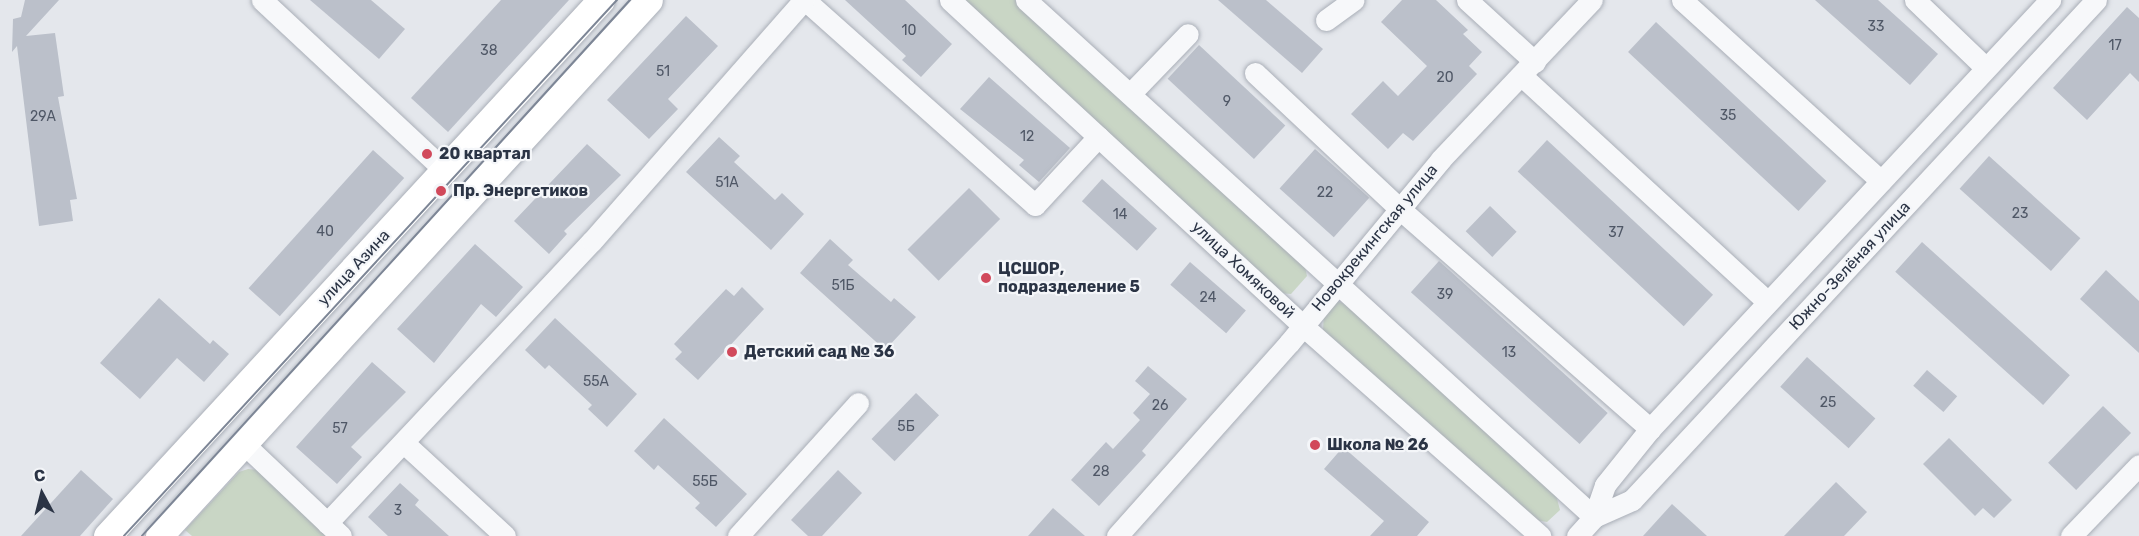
<!DOCTYPE html>
<html>
<head>
<meta charset="utf-8">
<style>
  body { margin:0 }
  #map { position:relative; width:2139px; height:536px; overflow:hidden; background:#e4e7ec; font-family:Rubik,sans-serif }
  div>[style] { position:absolute }
  .green>* { inset:0; background:#c9d6c5 }
  .building>* { inset:0; background:#bbc0ca; transform-origin:0 0 }
  .roads { filter:drop-shadow(0 0 2px #a9aeb7) drop-shadow(0 0 2px #a9aeb7) }
  .minor>* { height:21px; margin:-10.5px; padding:0 10.5px; transform-origin:10.5px; border-radius:10.5px; background:#f7f8fa }
  .major>* { height:27px; margin:-13.5px; padding:0 13.5px; transform-origin:13.5px; border-radius:13.5px; background:#fff }
  .tram>* { height:1.5px; margin:-0.75px; padding:0 0.75px; transform-origin:0.75px; border-radius:0.75px; background:#7d8696 }
  .dots>* { width:16px; height:16px; translate:-50% -50%; box-sizing:border-box; border:3px solid #f4f6f9; border-radius:50% }
  span { translate:-50% -50%; white-space:nowrap; text-align:center; line-height:1.15; -webkit-text-stroke:4.5px #f4f6f9; paint-order:stroke }
  .number-label { font-size:14px; color:#4f5766 }
  .number-label span { -webkit-text-stroke-width:0 }
  .poi-label { font-size:16px; color:#2b3445; font-weight:700 }
  .left { translate:0 -50%; text-align:left }
  .street-label { font-size:16px; color:#2b3445 }
  .north { position:absolute; left:12px; top:464px; width:60px; height:60px; -webkit-text-stroke:4px #f4f6f9; paint-order:stroke; rotate:353deg; font-size:16px; font-weight:700; line-height:24px; text-align:center; color:#2b3445 }
  .north::after { content:''; display:block; margin:auto; width:21px; height:27px; background:#2b3445; clip-path:polygon(50% 0,100% 100%,50% 72%,0 100%) }
</style>
</head>
<body>
<div id="map">
  <div class="green">
    <i style="clip-path:polygon(965px 0,1015px 0,1305px 267px,1307px 276px,1291px 294px,1279px 293px)"></i>
    <i style="clip-path:polygon(1337px 302px,1350px 303px,1556px 495px,1560px 510px,1547px 522px,1529px 519px,1323px 331px,1324px 313px)"></i>
    <i style="clip-path:polygon(248px 469px,259px 470px,330px 536px,192px 536px,185px 530px,239px 472px)"></i>
  </div>
  <div class="building">
    <i style="clip-path:polygon(25px 0,59px 0,26px 36px,55px 33px,64px 96px,58px 97px,77px 199px,70px 200px,73px 221px,39px 226px,17px 46px,12px 52px,13px 19px,21px 17px)"></i>
    <i style="clip-path:polygon(310px 0,371px 0,405px 29px,379px 59px)"></i>
    <i style="clip-path:polygon(501px 0,569px 0,448px 132px,411px 98px)"></i>
    <i style="clip-path:polygon(845px 0,905px 0,952px 44px,921px 77px,902px 60px,906px 56px)"></i>
    <i style="clip-path:polygon(1218px 0,1266px 0,1323px 49px,1302px 73px)"></i>
    <i style="clip-path:polygon(1402px 0,1436px 0,1468px 30px,1463px 34px,1482px 52px,1469px 66px,1477px 74px,1413px 141px,1403px 133px,1388px 149px,1351px 114px,1383px 81px,1398px 96px,1427px 66px,1381px 22px)"></i>
    <i style="clip-path:polygon(1815px 0,1878px 0,1938px 54px,1910px 85px)"></i>
    <i style="clip-path:polygon(2127px 7px,2139px 18px,2139px 82px,2130px 73px,2087px 120px,2053px 88px)"></i>
    <i style="clip-path:polygon(686px 16px,718px 46px,668px 99px,678px 109px,649px 139px,607px 100px)"></i>
    <i style="left:1656px;top:22px;width:233px;height:41px;rotate:43deg"></i>
    <i style="left:1199px;top:45px;width:118px;height:46px;rotate:43deg"></i>
    <i style="clip-path:polygon(989px 77px,1070px 148px,1039px 182px,1019px 165px,1024px 160px,960px 109px)"></i>
    <i style="clip-path:polygon(719px 137px,740px 156px,734px 162px,775px 200px,782px 193px,804px 214px,771px 250px,686px 172px)"></i>
    <i style="left:1547px;top:140px;width:227px;height:43px;rotate:43deg"></i>
    <i style="clip-path:polygon(587px 144px,621px 175px,564px 231px,567px 234px,549px 254px,514px 221px)"></i>
    <i style="left:1315px;top:149px;width:73px;height:53px;rotate:42deg"></i>
    <i style="left:373px;top:150px;width:42px;height:186px;rotate:42deg"></i>
    <i style="left:1989px;top:156px;width:123px;height:44px;rotate:42deg"></i>
    <i style="left:1102px;top:179px;width:74px;height:30px;rotate:42deg"></i>
    <i style="left:969px;top:188px;width:44px;height:87px;rotate:45deg"></i>
    <i style="left:1490px;top:206px;width:37px;height:35px;rotate:44deg"></i>
    <i style="clip-path:polygon(830px 239px,853px 260px,848px 265px,891px 302px,894px 298px,916px 317px,885px 350px,800px 273px)"></i>
    <i style="left:1922px;top:242px;width:199px;height:40px;rotate:42deg"></i>
    <i style="clip-path:polygon(475px 244px,523px 287px,496px 317px,481px 304px,434px 363px,397px 329px)"></i>
    <i style="left:1439px;top:261px;width:227px;height:42px;rotate:42deg"></i>
    <i style="left:1190px;top:262px;width:74px;height:30px;rotate:41deg"></i>
    <i style="clip-path:polygon(2106px 270px,2139px 301px,2139px 353px,2080px 299px)"></i>
    <i style="clip-path:polygon(742px 287px,764px 309px,698px 380px,675px 359px,682px 352px,674px 344px,726px 289px,734px 296px)"></i>
    <i style="clip-path:polygon(159px 298px,210px 344px,213px 340px,229px 354px,204px 382px,177px 358px,140px 399px,100px 363px)"></i>
    <i style="clip-path:polygon(555px 318px,637px 394px,607px 427px,588px 409px,592px 405px,549px 365px,545px 369px,525px 350px)"></i>
    <i style="left:1807px;top:357px;width:92px;height:40px;rotate:42deg"></i>
    <i style="clip-path:polygon(372px 362px,406px 392px,351px 447px,362px 457px,337px 484px,296px 447px)"></i>
    <i style="clip-path:polygon(1148px 366px,1187px 399px,1142px 451px,1146px 455px,1099px 506px,1071px 480px,1106px 442px,1113px 449px,1140px 420px,1133px 413px,1150px 394px,1135px 381px)"></i>
    <i style="left:1927px;top:370px;width:40px;height:21px;rotate:41deg"></i>
    <i style="left:916px;top:393px;width:32px;height:64px;rotate:44deg"></i>
    <i style="left:2103px;top:406px;width:39px;height:79px;rotate:44deg"></i>
    <i style="clip-path:polygon(664px 418px,747px 494px,716px 527px,695px 508px,700px 503px,658px 465px,654px 470px,634px 451px)"></i>
    <i style="clip-path:polygon(1949px 438px,2012px 500px,1994px 518px,1983px 508px,1975px 516px,1923px 464px)"></i>
    <i style="clip-path:polygon(1343px 447px,1429px 522px,1417px 536px,1370px 536px,1384px 521px,1324px 469px)"></i>
    <i style="clip-path:polygon(81px 470px,113px 499px,80px 536px,21px 536px)"></i>
    <i style="clip-path:polygon(838px 470px,862px 493px,822px 536px,808px 536px,791px 520px)"></i>
    <i style="clip-path:polygon(1836px 482px,1867px 512px,1844px 536px,1784px 536px)"></i>
    <i style="clip-path:polygon(400px 483px,419px 500px,415px 505px,449px 536px,388px 536px,368px 517px)"></i>
    <i style="clip-path:polygon(1672px 504px,1707px 536px,1643px 536px)"></i>
    <i style="clip-path:polygon(1053px 508px,1085px 536px,1028px 536px)"></i>
  </div>
  <div class="roads">
    <div class="minor">
      <i style="left:262px;top:0;width:249px;rotate:43deg"></i>
      <i style="left:805px;top:0;width:308px;rotate:41.7deg"></i>
      <i style="left:1035px;top:205px;width:93px;rotate:-47.2deg"></i>
      <i style="left:950px;top:0;width:481px;rotate:42.7deg"></i>
      <i style="left:1303px;top:326px;width:317px;rotate:41.5deg"></i>
      <i style="left:1026px;top:0;width:768px;rotate:42.31deg"></i>
      <i style="left:1594px;top:517px;width:34px;rotate:-71deg"></i>
      <i style="left:1605px;top:485px;width:72px;rotate:-51.2deg"></i>
      <i style="left:1650px;top:429px;width:587px;rotate:-47deg"></i>
      <i style="left:1467px;top:0;width:92px;rotate:42.4deg"></i>
      <i style="left:1682px;top:0;width:269px;rotate:42.3deg"></i>
      <i style="left:1915px;top:0;width:98px;rotate:43.8deg"></i>
      <i style="left:1326px;top:20px;width:34px;rotate:-36deg"></i>
      <i style="left:1255px;top:73px;width:200px;rotate:43.2deg"></i>
      <i style="left:1401px;top:210px;width:332px;rotate:41.3deg"></i>
      <i style="left:1522px;top:76px;width:333px;rotate:42.6deg"></i>
      <i style="left:1130px;top:94px;width:83px;rotate:-46deg"></i>
      <i style="left:243px;top:443px;width:135px;rotate:43.5deg"></i>
      <i style="left:404px;top:443px;width:137px;rotate:42.6deg"></i>
      <i style="left:327px;top:523px;width:387px;rotate:-46.8deg"></i>
      <i style="left:592px;top:241px;width:321px;rotate:-48.7deg"></i>
      <i style="left:738px;top:536px;width:179px;rotate:-47.9deg"></i>
      <i style="left:1117px;top:536px;width:259px;rotate:-48.3deg"></i>
      <i style="left:1289px;top:343px;width:239px;rotate:-50.4deg"></i>
      <i style="left:1441px;top:159px;width:219px;rotate:-46.5deg"></i>
      <i style="left:1577px;top:536px;width:25px;rotate:-48deg"></i>
      <i style="left:1594px;top:517px;width:42px;rotate:-24.1deg"></i>
      <i style="left:1632px;top:500px;width:682px;rotate:-47.14deg"></i>
      <i style="left:2071px;top:536px;width:98px;rotate:-46.2deg"></i>
    </div>
    <div class="major">
      <i style="left:107px;top:536px;width:729px;rotate:-47.34deg"></i>
      <i style="left:159px;top:536px;width:726px;rotate:-47.57deg"></i>
    </div>
  </div>
  <div class="tram">
    <i style="left:124px;top:536px;width:728px;rotate:-47.39deg"></i>
    <i style="left:142px;top:536px;width:725px;rotate:-47.68deg"></i>
  </div>
  <div class="dots">
    <i style="left:427px;top:154px;background:#d1495b"></i>
    <i style="left:441px;top:191px;background:#d1495b"></i>
    <i style="left:986px;top:278px;background:#d1495b"></i>
    <i style="left:732px;top:352px;background:#d1495b"></i>
    <i style="left:1315px;top:445px;background:#d1495b"></i>
  </div>
  <div class="number-label">
    <span style="left:1876px;top:27px">33</span>
    <span style="left:909px;top:31px">10</span>
    <span style="left:2115px;top:46px">17</span>
    <span style="left:489px;top:51px">38</span>
    <span style="left:663px;top:72px">51</span>
    <span style="left:1445px;top:78px">20</span>
    <span style="left:1227px;top:102px">9</span>
    <span style="left:1728px;top:116px">35</span>
    <span style="left:43px;top:117px">29А</span>
    <span style="left:1027px;top:137px">12</span>
    <span style="left:727px;top:183px">51А</span>
    <span style="left:1325px;top:193px">22</span>
    <span style="left:2020px;top:214px">23</span>
    <span style="left:1120px;top:215px">14</span>
    <span style="left:325px;top:232px">40</span>
    <span style="left:1616px;top:233px">37</span>
    <span style="left:843px;top:286px">51Б</span>
    <span style="left:1445px;top:295px">39</span>
    <span style="left:1208px;top:298px">24</span>
    <span style="left:1509px;top:353px">13</span>
    <span style="left:596px;top:382px">55А</span>
    <span style="left:1828px;top:403px">25</span>
    <span style="left:1160px;top:406px">26</span>
    <span style="left:906px;top:427px">5Б</span>
    <span style="left:340px;top:429px">57</span>
    <span style="left:1101px;top:472px">28</span>
    <span style="left:705px;top:482px">55Б</span>
    <span style="left:398px;top:511px">3</span>
  </div>
  <div class="poi-label">
    <span class="left" style="left:439px;top:154px">20 квартал</span>
    <span class="left" style="left:453px;top:191px">Пр. Энергетиков</span>
    <span class="left" style="left:998px;top:278px">ЦСШОР,<br>подразделение 5</span>
    <span class="left" style="left:744px;top:352px">Детский сад № 36</span>
    <span class="left" style="left:1327px;top:445px">Школа № 26</span>
  </div>
  <div class="street-label">
    <span style="left:1375px;top:238px;rotate:-50deg">Новокрекингская улица</span>
    <span style="left:1850px;top:266px;rotate:-47deg">Южно-Зелёная улица</span>
    <span style="left:354px;top:268px;rotate:-47deg">улица Азина</span>
    <span style="left:1243px;top:270px;rotate:43deg">улица Хомяковой</span>
  </div>
  <div class="north">С</div>
</div>
</body>
</html>
